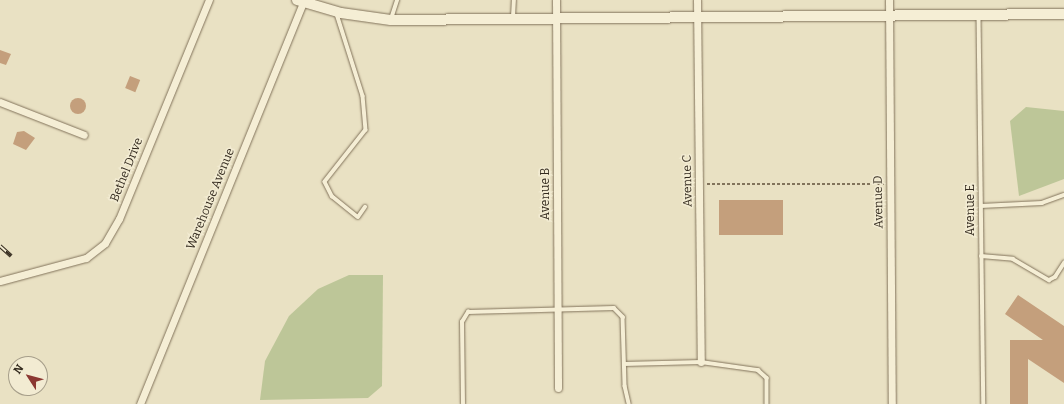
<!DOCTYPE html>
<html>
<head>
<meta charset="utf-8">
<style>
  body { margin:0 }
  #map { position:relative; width:1064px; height:404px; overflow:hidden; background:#e9e1c3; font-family:Bitter,serif }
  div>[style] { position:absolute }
  .green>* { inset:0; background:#bdc698 }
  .building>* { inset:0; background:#c49f7c; transform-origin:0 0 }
  .round { border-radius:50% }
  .path>* { height:1.5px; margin-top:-0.75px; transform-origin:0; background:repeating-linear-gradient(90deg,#82735b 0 3px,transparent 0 5px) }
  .roads { filter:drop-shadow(0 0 1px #82735b) drop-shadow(0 0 1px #82735b) }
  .lane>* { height:3.5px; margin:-1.75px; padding:0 1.75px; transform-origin:1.75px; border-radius:1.75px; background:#f5eed5 }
  .street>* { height:7px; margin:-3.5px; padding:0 3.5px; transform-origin:3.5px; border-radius:3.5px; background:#f5eed5 }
  .secondary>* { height:10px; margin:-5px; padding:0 5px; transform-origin:5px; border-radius:5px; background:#f5eed5 }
  .rail>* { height:4px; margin-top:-2px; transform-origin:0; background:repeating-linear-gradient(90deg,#f2ebd2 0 8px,#332a1e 0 16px); box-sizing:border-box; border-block:1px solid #332a1e }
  span { translate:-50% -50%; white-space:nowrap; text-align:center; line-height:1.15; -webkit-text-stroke:3px #f2ebd2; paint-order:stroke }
  .street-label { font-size:12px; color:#332a1e }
  .north { position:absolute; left:8px; top:356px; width:40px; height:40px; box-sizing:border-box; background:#f2ebd2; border:1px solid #a69e8a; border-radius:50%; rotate:306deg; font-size:11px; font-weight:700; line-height:16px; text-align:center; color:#332a1e }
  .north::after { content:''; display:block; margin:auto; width:14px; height:18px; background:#8b3731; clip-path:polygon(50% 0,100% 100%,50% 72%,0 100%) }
</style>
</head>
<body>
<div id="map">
  <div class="green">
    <i style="clip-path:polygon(1026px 107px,1064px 111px,1064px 179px,1019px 196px,1010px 121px)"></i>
    <i style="clip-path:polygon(349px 275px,383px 275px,382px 386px,368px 398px,260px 400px,265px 361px,289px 316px,318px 289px)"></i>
  </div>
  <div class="building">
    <i style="clip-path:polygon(0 50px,11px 54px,6px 65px,0 63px)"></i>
    <i style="left:130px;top:76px;width:11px;height:13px;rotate:22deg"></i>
    <i class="round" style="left:70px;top:98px;width:16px;height:16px"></i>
    <i style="clip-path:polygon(24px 131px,35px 138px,26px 150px,13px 144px,17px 132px)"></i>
    <i style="left:719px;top:200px;width:64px;height:35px"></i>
    <i style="clip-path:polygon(1018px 295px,1064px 326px,1064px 383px,1028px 359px,1028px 404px,1010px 404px,1010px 340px,1043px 340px,1005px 314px)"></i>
  </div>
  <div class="path">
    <i style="left:707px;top:184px;width:177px"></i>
  </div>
  <div class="roads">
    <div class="lane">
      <i style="left:337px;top:14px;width:86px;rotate:72.4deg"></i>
      <i style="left:363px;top:96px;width:34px;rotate:85deg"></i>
      <i style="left:366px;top:130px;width:66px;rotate:128.3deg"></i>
      <i style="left:325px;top:182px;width:16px;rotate:63deg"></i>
      <i style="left:332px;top:196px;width:33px;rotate:39deg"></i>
      <i style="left:358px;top:217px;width:12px;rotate:-55deg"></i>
      <i style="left:979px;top:15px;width:389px;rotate:89.3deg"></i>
      <i style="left:513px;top:17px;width:17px;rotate:-87deg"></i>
      <i style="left:391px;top:19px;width:20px;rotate:-72deg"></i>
      <i style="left:981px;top:206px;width:61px;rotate:-2.8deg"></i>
      <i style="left:1042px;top:203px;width:23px;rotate:-20deg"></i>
      <i style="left:981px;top:256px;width:32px;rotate:5deg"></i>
      <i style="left:1013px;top:259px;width:42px;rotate:30.3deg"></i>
      <i style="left:1049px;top:280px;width:7px;rotate:-27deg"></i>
      <i style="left:1055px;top:277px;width:17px;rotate:-57deg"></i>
      <i style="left:624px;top:364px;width:77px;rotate:-1.5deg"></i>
      <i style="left:701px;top:362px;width:58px;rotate:8deg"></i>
      <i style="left:758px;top:370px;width:12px;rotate:42deg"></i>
      <i style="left:767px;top:378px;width:26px;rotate:90deg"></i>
      <i style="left:463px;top:404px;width:82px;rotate:-90.7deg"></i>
      <i style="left:462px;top:322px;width:12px;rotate:-59deg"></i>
      <i style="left:468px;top:312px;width:146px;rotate:-1.6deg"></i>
      <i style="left:614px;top:308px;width:13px;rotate:45deg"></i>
      <i style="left:623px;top:317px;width:69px;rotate:88.3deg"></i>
      <i style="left:625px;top:386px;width:18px;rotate:77deg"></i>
    </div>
    <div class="street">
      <i style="left:556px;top:0;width:388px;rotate:89.7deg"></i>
      <i style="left:697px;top:0;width:362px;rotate:89.4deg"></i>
      <i style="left:889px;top:0;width:404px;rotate:89.6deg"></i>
      <i style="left:0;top:102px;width:90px;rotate:21.4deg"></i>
      <i style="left:0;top:281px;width:89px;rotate:-15deg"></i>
      <i style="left:86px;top:258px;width:24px;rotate:-38deg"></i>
      <i style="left:105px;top:243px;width:28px;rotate:-60deg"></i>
      <i style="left:119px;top:219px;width:237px;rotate:-67.7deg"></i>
      <i style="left:140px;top:404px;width:436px;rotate:-67.9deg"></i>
    </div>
    <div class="secondary">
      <i style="left:297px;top:0;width:46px;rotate:16.5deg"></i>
      <i style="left:341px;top:13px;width:50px;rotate:8deg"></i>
      <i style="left:391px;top:20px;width:673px;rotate:-0.51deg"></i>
    </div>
  </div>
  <div class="rail">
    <i style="left:0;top:246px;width:15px;rotate:42deg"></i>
  </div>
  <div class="street-label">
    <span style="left:127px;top:170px;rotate:-68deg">Bethel Drive</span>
    <span style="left:688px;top:181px;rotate:-91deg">Avenue C</span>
    <span style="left:546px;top:194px;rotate:-90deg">Avenue B</span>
    <span style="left:211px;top:199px;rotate:-68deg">Warehouse Avenue</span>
    <span style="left:879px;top:202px;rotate:-91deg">Avenue D</span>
    <span style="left:971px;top:210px;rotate:-90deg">Avenue E</span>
  </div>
  <div class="north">N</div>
</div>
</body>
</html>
